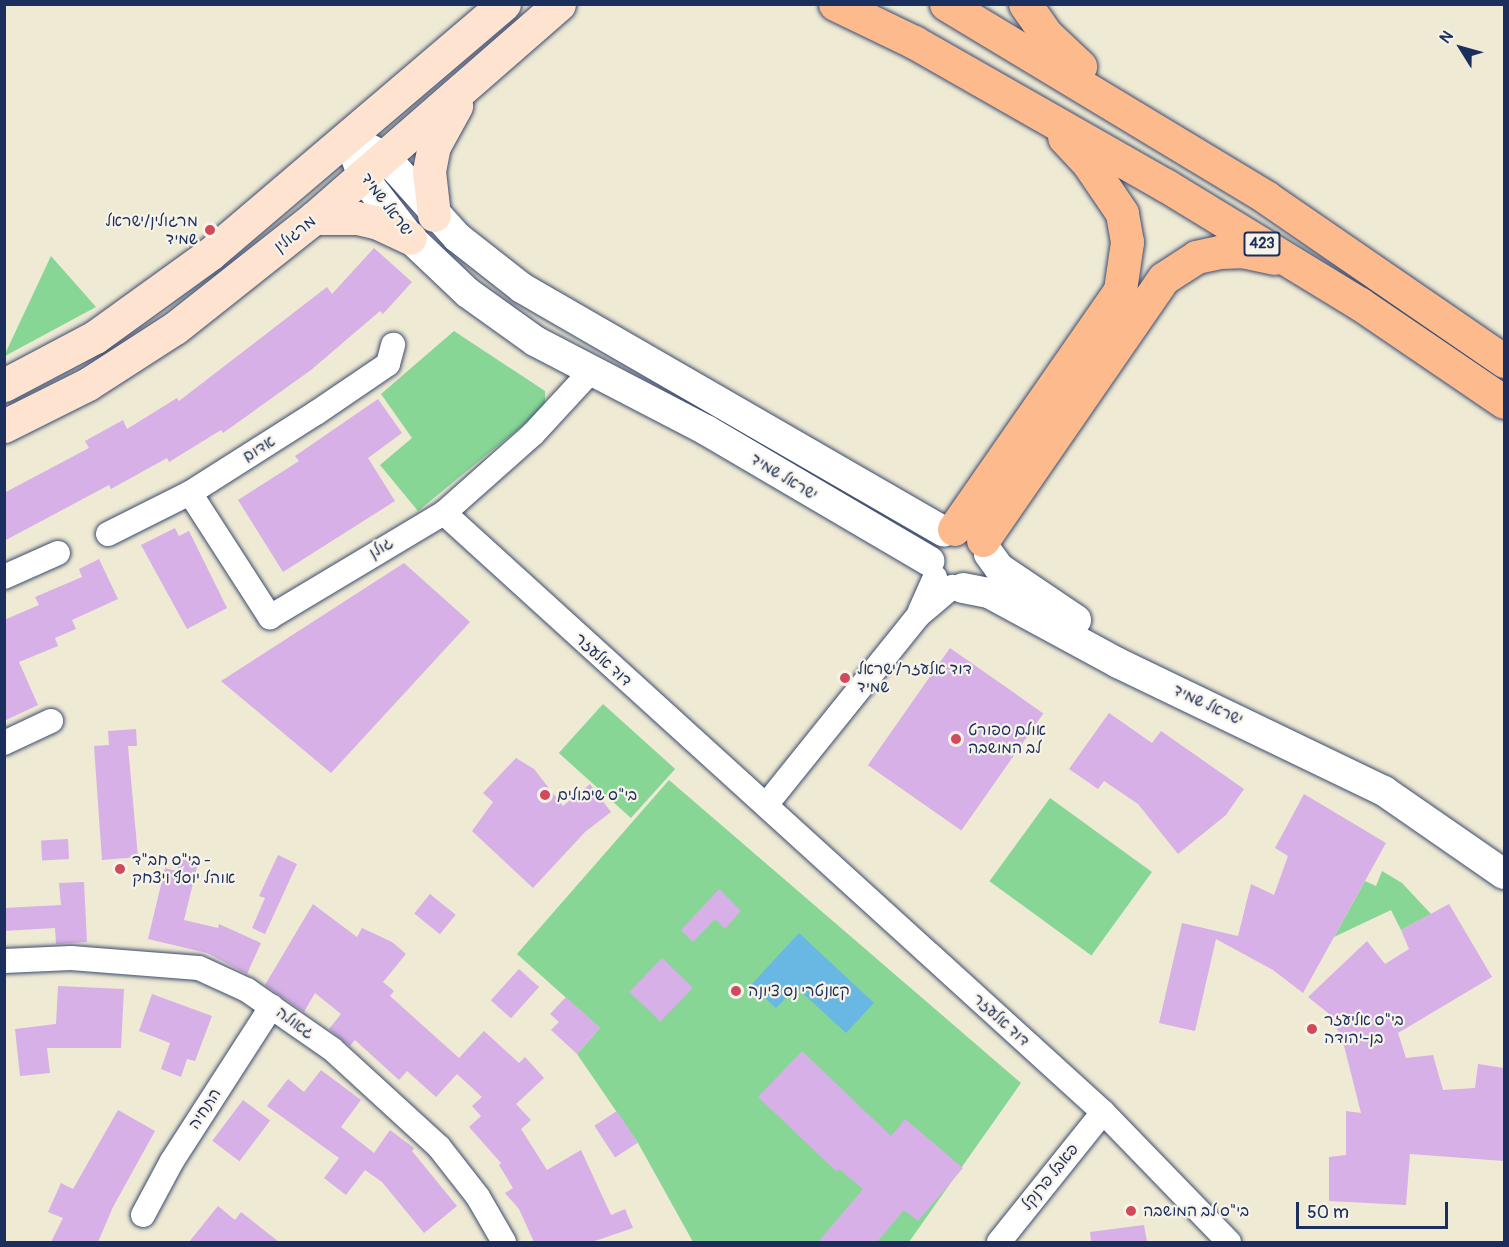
<!DOCTYPE html>
<html>
<head>
<meta charset="utf-8">
<style>
  body { margin:0 }
  #map { position:relative; width:1509px; height:1247px; overflow:hidden; background:#efead4; font-family:Pangolin,"Playpen Sans Hebrew",sans-serif }
  div>[style] { position:absolute }
  .green>* { inset:0; background:#87d695; transform-origin:0 0 }
  .water>* { inset:0; background:#69b7e3 }
  .building>* { inset:0; background:#d6b0e6; transform-origin:0 0 }
  .roads { filter:drop-shadow(0 0 2px #3b4b70) drop-shadow(0 0 2px #3b4b70) }
  .minor>* { height:24px; margin:-12px; padding:0 12px; transform-origin:12px; border-radius:12px; background:#fff }
  .tertiary>* { height:30px; margin:-15px; padding:0 15px; transform-origin:15px; border-radius:15px; background:#fff }
  .secondary>* { height:33px; margin:-16.5px; padding:0 16.5px; transform-origin:16.5px; border-radius:16.5px; background:#fee3d1 }
  .primary>* { height:33px; margin:-16.5px; padding:0 16.5px; transform-origin:16.5px; border-radius:16.5px; background:#fcba8d }
  .dots>* { width:16px; height:16px; translate:-50% -50%; box-sizing:border-box; border:3px solid #f7f3e8; border-radius:50% }
  span { translate:-50% -50%; white-space:nowrap; text-align:center; line-height:1.15; -webkit-text-stroke:4.5px #f7f3e8; paint-order:stroke }
  .shield-label span { padding:2px 4px; background:#f7f3e8; border:2px solid; border-radius:4px; -webkit-text-stroke-width:0 }
  .shield-label { font-size:15px; color:#1b2f5e; font-weight:700 }
  .street-label { font-size:16px; color:#1b2f5e }
  .poi-label { font-size:16px; color:#1b2f5e }
  .right { translate:-100% -50%; text-align:right }
  .left { translate:0 -50%; text-align:left }
  .frame { position:absolute; inset:0; border:6px solid #1b2f5e; pointer-events:none }
  .north { position:absolute; left:1431px; top:18px; width:60px; height:60px; -webkit-text-stroke:4px #f7f3e8; paint-order:stroke; rotate:307deg; font-size:16px; font-weight:700; line-height:24px; text-align:center; color:#1b2f5e }
  .north::after { content:''; display:block; margin:auto; width:21px; height:27px; background:#1b2f5e; clip-path:polygon(50% 0,100% 100%,50% 72%,0 100%) }
  .scale { position:absolute; left:1296px; top:1202px; width:152px; height:27px; box-sizing:border-box; border:3px solid #1b2f5e; border-top:0; padding-left:8px; font-size:18px; line-height:21px; white-space:nowrap; color:#1b2f5e; -webkit-text-stroke:4px #f7f3e8; paint-order:stroke }
</style>
</head>
<body>
<div id="map">
  <div class="green">
    <i style="clip-path:polygon(51px 256px,96px 307px,5px 356px,5px 354px)"></i>
    <i style="clip-path:polygon(454px 331px,545px 391px,545px 403px,533px 417px,418px 511px,380px 465px,412px 438px,381px 394px)"></i>
    <i style="left:603px;top:704px;width:97px;height:66px;rotate:42deg"></i>
    <i style="clip-path:polygon(669px 780px,1021px 1083px,909px 1242px,693px 1242px,638px 1143px,577px 1054px,600px 1028px,517px 954px)"></i>
    <i style="left:1050px;top:798px;width:126px;height:103px;rotate:36deg"></i>
    <i style="clip-path:polygon(1382px 871px,1402px 883px,1431px 914px,1401px 930px,1391px 910px,1334px 937px,1365px 881px,1376px 886px)"></i>
  </div>
  <div class="water">
    <i style="clip-path:polygon(799px 933px,874px 1003px,846px 1033px,796px 987px,776px 1008px,751px 985px)"></i>
  </div>
  <div class="building">
    <i style="clip-path:polygon(374px 248px,412px 282px,383px 314px,380px 311px,311px 370px,223px 433px,221px 430px,169px 462px,167px 458px,111px 489px,109px 485px,4px 541px,4px 493px,89px 448px,85px 441px,123px 420px,127px 429px,177px 398px,179px 401px,327px 287px,332px 294px)"></i>
    <i style="clip-path:polygon(378px 399px,402px 433px,368px 458px,395px 501px,283px 572px,238px 500px,299px 461px,295px 456px)"></i>
    <i style="clip-path:polygon(175px 528px,179px 536px,189px 531px,227px 608px,187px 629px,141px 545px)"></i>
    <i style="clip-path:polygon(99px 559px,118px 599px,72px 620px,76px 629px,55px 638px,58px 646px,19px 662px,38px 705px,4px 721px,4px 620px,39px 605px,35px 597px,82px 577px,79px 569px)"></i>
    <i style="clip-path:polygon(404px 563px,470px 622px,331px 773px,221px 681px)"></i>
    <i style="left:950px;top:648px;width:114px;height:143px;rotate:35deg"></i>
    <i style="clip-path:polygon(1109px 713px,1152px 743px,1161px 731px,1244px 789px,1226px 815px,1178px 854px,1138px 804px,1104px 781px,1098px 789px,1069px 769px)"></i>
    <i style="clip-path:polygon(136px 729px,137px 746px,128px 746px,138px 857px,102px 860px,94px 746px,109px 745px,108px 731px)"></i>
    <i style="clip-path:polygon(516px 758px,534px 769px,563px 806px,590px 784px,611px 812px,585px 832px,533px 888px,472px 831px,493px 802px,483px 793px)"></i>
    <i style="clip-path:polygon(1304px 794px,1386px 843px,1303px 993px,1273px 970px,1216px 939px,1195px 1031px,1159px 1023px,1182px 923px,1238px 936px,1251px 884px,1274px 895px,1288px 856px,1275px 848px)"></i>
    <i style="left:68px;top:839px;width:20px;height:27px;rotate:87deg"></i>
    <i style="clip-path:polygon(278px 855px,297px 864px,265px 934px,252px 928px,265px 898px,259px 896px)"></i>
    <i style="clip-path:polygon(180px 859px,198px 863px,184px 920px,218px 928px,219px 924px,261px 943px,247px 974px,207px 953px,148px 939px,165px 868px,177px 871px)"></i>
    <i style="clip-path:polygon(84px 882px,87px 942px,56px 944px,55px 928px,4px 931px,4px 908px,61px 905px,59px 883px)"></i>
    <i style="clip-path:polygon(719px 889px,741px 911px,725px 929px,715px 919px,693px 942px,681px 930px)"></i>
    <i style="left:430px;top:894px;width:33px;height:25px;rotate:39deg"></i>
    <i style="clip-path:polygon(313px 904px,357px 937px,362px 928px,392px 942px,406px 954px,383px 982px,394px 991px,390px 996px,459px 1058px,484px 1031px,519px 1063px,525px 1057px,544px 1078px,516px 1104px,531px 1120px,521px 1129px,547px 1170px,581px 1150px,611px 1215px,625px 1209px,633px 1228px,592px 1242px,534px 1242px,519px 1209px,505px 1193px,513px 1188px,499px 1165px,501px 1163px,469px 1127px,481px 1116px,472px 1106px,482px 1097px,457px 1074px,436px 1097px,407px 1071px,399px 1080px,355px 1040px,350px 1046px,329px 1029px,341px 1014px,315px 993px,304px 1012px,265px 985px)"></i>
    <i style="clip-path:polygon(1449px 904px,1492px 977px,1398px 1033px,1406px 1058px,1433px 1055px,1443px 1090px,1475px 1088px,1478px 1064px,1504px 1068px,1504px 1161px,1410px 1154px,1406px 1205px,1329px 1201px,1329px 1157px,1346px 1155px,1346px 1111px,1361px 1113px,1342px 1038px,1328px 1013px,1308px 997px,1367px 941px,1385px 964px,1409px 949px,1401px 930px)"></i>
    <i style="left:662px;top:958px;width:43px;height:47px;rotate:44deg"></i>
    <i style="left:519px;top:969px;width:27px;height:42px;rotate:42deg"></i>
    <i style="clip-path:polygon(58px 986px,124px 989px,121px 1048px,47px 1048px,50px 1073px,20px 1076px,15px 1029px,56px 1024px)"></i>
    <i style="clip-path:polygon(152px 994px,212px 1016px,195px 1061px,187px 1059px,181px 1077px,161px 1069px,170px 1043px,139px 1031px)"></i>
    <i style="clip-path:polygon(566px 997px,600px 1028px,577px 1054px,551px 1030px,559px 1022px,550px 1014px)"></i>
    <i style="clip-path:polygon(802px 1051px,891px 1136px,905px 1119px,963px 1168px,918px 1221px,904px 1210px,877px 1242px,818px 1242px,863px 1189px,839px 1169px,837px 1172px,758px 1097px)"></i>
    <i style="clip-path:polygon(321px 1070px,361px 1100px,341px 1127px,374px 1153px,390px 1130px,414px 1148px,412px 1151px,457px 1206px,424px 1233px,382px 1182px,365px 1170px,346px 1195px,324px 1178px,339px 1158px,267px 1106px,288px 1079px,304px 1092px)"></i>
    <i style="left:243px;top:1100px;width:34px;height:51px;rotate:37deg"></i>
    <i style="clip-path:polygon(118px 1110px,155px 1131px,113px 1207px,98px 1242px,51px 1242px,63px 1218px,48px 1212px,61px 1183px,73px 1189px)"></i>
    <i style="left:617px;top:1111px;width:38px;height:27px;rotate:57deg"></i>
    <i style="clip-path:polygon(218px 1206px,235px 1220px,241px 1212px,279px 1242px,189px 1242px)"></i>
    <i style="clip-path:polygon(1144px 1225px,1147px 1242px,1091px 1242px,1090px 1232px)"></i>
  </div>
  <div class="roads">
    <div class="minor">
      <i style="left:190px;top:493px;width:148px;rotate:57.2deg"></i>
      <i style="left:270px;top:617px;width:203px;rotate:-30.9deg"></i>
      <i style="left:444px;top:513px;width:119px;rotate:-41.6deg"></i>
      <i style="left:533px;top:434px;width:87px;rotate:-47.3deg"></i>
      <i style="left:444px;top:513px;width:891px;rotate:42.27deg"></i>
      <i style="left:1103px;top:1112px;width:181px;rotate:45.9deg"></i>
      <i style="left:108px;top:534px;width:92px;rotate:-26.6deg"></i>
      <i style="left:190px;top:493px;width:149px;rotate:-32.4deg"></i>
      <i style="left:316px;top:413px;width:87px;rotate:-34.2deg"></i>
      <i style="left:388px;top:364px;width:20px;rotate:-75deg"></i>
      <i style="left:4px;top:577px;width:59px;rotate:-24deg"></i>
      <i style="left:920px;top:611px;width:37px;rotate:-66deg"></i>
      <i style="left:4px;top:743px;width:52px;rotate:-25.1deg"></i>
      <i style="left:766px;top:805px;width:243px;rotate:-51.2deg"></i>
      <i style="left:918px;top:616px;width:45px;rotate:-40.5deg"></i>
      <i style="left:4px;top:961px;width:67px;rotate:-2.6deg"></i>
      <i style="left:71px;top:958px;width:128px;rotate:4.5deg"></i>
      <i style="left:199px;top:968px;width:53px;rotate:24.6deg"></i>
      <i style="left:247px;top:990px;width:103px;rotate:34.8deg"></i>
      <i style="left:332px;top:1049px;width:145px;rotate:42.5deg"></i>
      <i style="left:439px;top:1147px;width:63px;rotate:52deg"></i>
      <i style="left:478px;top:1197px;width:52px;rotate:60deg"></i>
      <i style="left:143px;top:1215px;width:61px;rotate:-61.8deg"></i>
      <i style="left:172px;top:1161px;width:184px;rotate:-57.2deg"></i>
      <i style="left:999px;top:1242px;width:166px;rotate:-51.3deg"></i>
    </div>
    <div class="tertiary">
      <i style="left:349px;top:138px;width:41px;rotate:70.3deg"></i>
      <i style="left:363px;top:177px;width:77px;rotate:52.4deg"></i>
      <i style="left:410px;top:238px;width:80px;rotate:43.5deg"></i>
      <i style="left:468px;top:293px;width:82px;rotate:35.6deg"></i>
      <i style="left:535px;top:341px;width:193px;rotate:27.5deg"></i>
      <i style="left:706px;top:430px;width:259px;rotate:30.4deg"></i>
      <i style="left:362px;top:145px;width:26px;rotate:28deg"></i>
      <i style="left:385px;top:157px;width:108px;rotate:48deg"></i>
      <i style="left:457px;top:237px;width:83px;rotate:38.1deg"></i>
      <i style="left:522px;top:288px;width:487px;rotate:30deg"></i>
      <i style="left:989px;top:554px;width:17px;rotate:54deg"></i>
      <i style="left:999px;top:568px;width:93px;rotate:34deg"></i>
      <i style="left:963px;top:588px;width:26px;rotate:11deg"></i>
      <i style="left:989px;top:593px;width:147px;rotate:28.5deg"></i>
      <i style="left:1118px;top:663px;width:295px;rotate:25.7deg"></i>
      <i style="left:1384px;top:791px;width:146px;rotate:34.7deg"></i>
    </div>
    <div class="secondary">
      <i style="left:434px;top:215px;width:44px;rotate:-96.5deg"></i>
      <i style="left:429px;top:171px;width:25px;rotate:-79deg"></i>
      <i style="left:434px;top:146px;width:46px;rotate:-61.2deg"></i>
      <i style="left:314px;top:218px;width:43px"></i>
      <i style="left:357px;top:218px;width:22px;rotate:13deg"></i>
      <i style="left:378px;top:223px;width:35px;rotate:25deg"></i>
      <i style="left:4px;top:385px;width:103px;rotate:-27.8deg"></i>
      <i style="left:95px;top:337px;width:142px;rotate:-35.8deg"></i>
      <i style="left:210px;top:254px;width:386px;rotate:-40.4deg"></i>
      <i style="left:4px;top:426px;width:94px;rotate:-26.6deg"></i>
      <i style="left:88px;top:384px;width:103px;rotate:-32.8deg"></i>
      <i style="left:175px;top:328px;width:177px;rotate:-38.4deg"></i>
      <i style="left:314px;top:218px;width:325px;rotate:-41.1deg"></i>
    </div>
    <div class="primary">
      <i style="left:835px;top:4px;width:88px;rotate:25.7deg"></i>
      <i style="left:914px;top:42px;width:289px;rotate:29.7deg"></i>
      <i style="left:1165px;top:185px;width:228px;rotate:31.4deg"></i>
      <i style="left:1360px;top:304px;width:174px;rotate:34.2deg"></i>
      <i style="left:946px;top:4px;width:375px;rotate:31.1deg"></i>
      <i style="left:1267px;top:198px;width:288px;rotate:34.5deg"></i>
      <i style="left:1025px;top:4px;width:37px;rotate:55deg"></i>
      <i style="left:1046px;top:34px;width:47px;rotate:43.3deg"></i>
      <i style="left:954px;top:529px;width:291px;rotate:-55.2deg"></i>
      <i style="left:1120px;top:290px;width:49px;rotate:-81.7deg"></i>
      <i style="left:1127px;top:242px;width:29px;rotate:-100deg"></i>
      <i style="left:1122px;top:213px;width:60px;rotate:-124.2deg"></i>
      <i style="left:1088px;top:163px;width:35px;rotate:-133deg"></i>
      <i style="left:983px;top:540px;width:318px;rotate:-55.4deg"></i>
      <i style="left:1164px;top:278px;width:38px;rotate:-33deg"></i>
      <i style="left:1196px;top:257px;width:24px;rotate:-12deg"></i>
      <i style="left:1219px;top:252px;width:23px;rotate:-2deg"></i>
      <i style="left:1242px;top:251px;width:33px;rotate:12deg"></i>
    </div>
  </div>
  <div class="dots">
    <i style="left:210px;top:230px;background:#d1495b"></i>
    <i style="left:845px;top:678px;background:#d1495b"></i>
    <i style="left:956px;top:739px;background:#d1495b"></i>
    <i style="left:545px;top:795px;background:#d1495b"></i>
    <i style="left:120px;top:869px;background:#d1495b"></i>
    <i style="left:736px;top:991px;background:#d1495b"></i>
    <i style="left:1312px;top:1029px;background:#d1495b"></i>
    <i style="left:1131px;top:1211px;background:#d1495b"></i>
  </div>
  <div class="shield-label">
    <span style="left:1262px;top:244px">423</span>
  </div>
  <div class="street-label">
    <span style="left:387px;top:205px;rotate:53deg">ישראל שמיד</span>
    <span style="left:295px;top:234px;rotate:-39deg">מרגולין</span>
    <span style="left:259px;top:449px;rotate:-32deg">אדום</span>
    <span style="left:784px;top:477px;rotate:31deg">ישראל שמיד</span>
    <span style="left:381px;top:548px;rotate:-32deg">גולן</span>
    <span style="left:603px;top:660px;rotate:42deg">דוד אלעזר</span>
    <span style="left:1208px;top:705px;rotate:25deg">ישראל שמיד</span>
    <span style="left:1001px;top:1020px;rotate:42deg">דוד אלעזר</span>
    <span style="left:295px;top:1023px;rotate:36deg">גאולה</span>
    <span style="left:205px;top:1109px;rotate:-57deg">התחיה</span>
    <span style="left:1050px;top:1177px;rotate:-51deg">פאבל פרנקל</span>
  </div>
  <div class="poi-label">
    <span class="right" style="left:198px;top:230px">מרגולין/ישראל<br>שמיד</span>
    <span class="left" style="left:857px;top:678px">דוד אלעזר/ישראל<br>שמיד</span>
    <span class="left" style="left:968px;top:739px">אולם ספורט<br>לב המושבה</span>
    <span class="left" style="left:557px;top:795px">בי"ס שיבולים</span>
    <span class="left" style="left:132px;top:869px">בי"ס חב"ד -<br>אוהל יוסף ויצחק</span>
    <span class="left" style="left:748px;top:991px">קאנטרי נס ציונה</span>
    <span class="left" style="left:1324px;top:1029px">בי"ס אליעזר<br>בן-יהודה</span>
    <span class="left" style="left:1143px;top:1211px">בי"ס לב המושבה</span>
  </div>
  <div class="frame"></div>
  <div class="north">N</div>
  <div class="scale">50 m</div>
</div>
</body>
</html>
